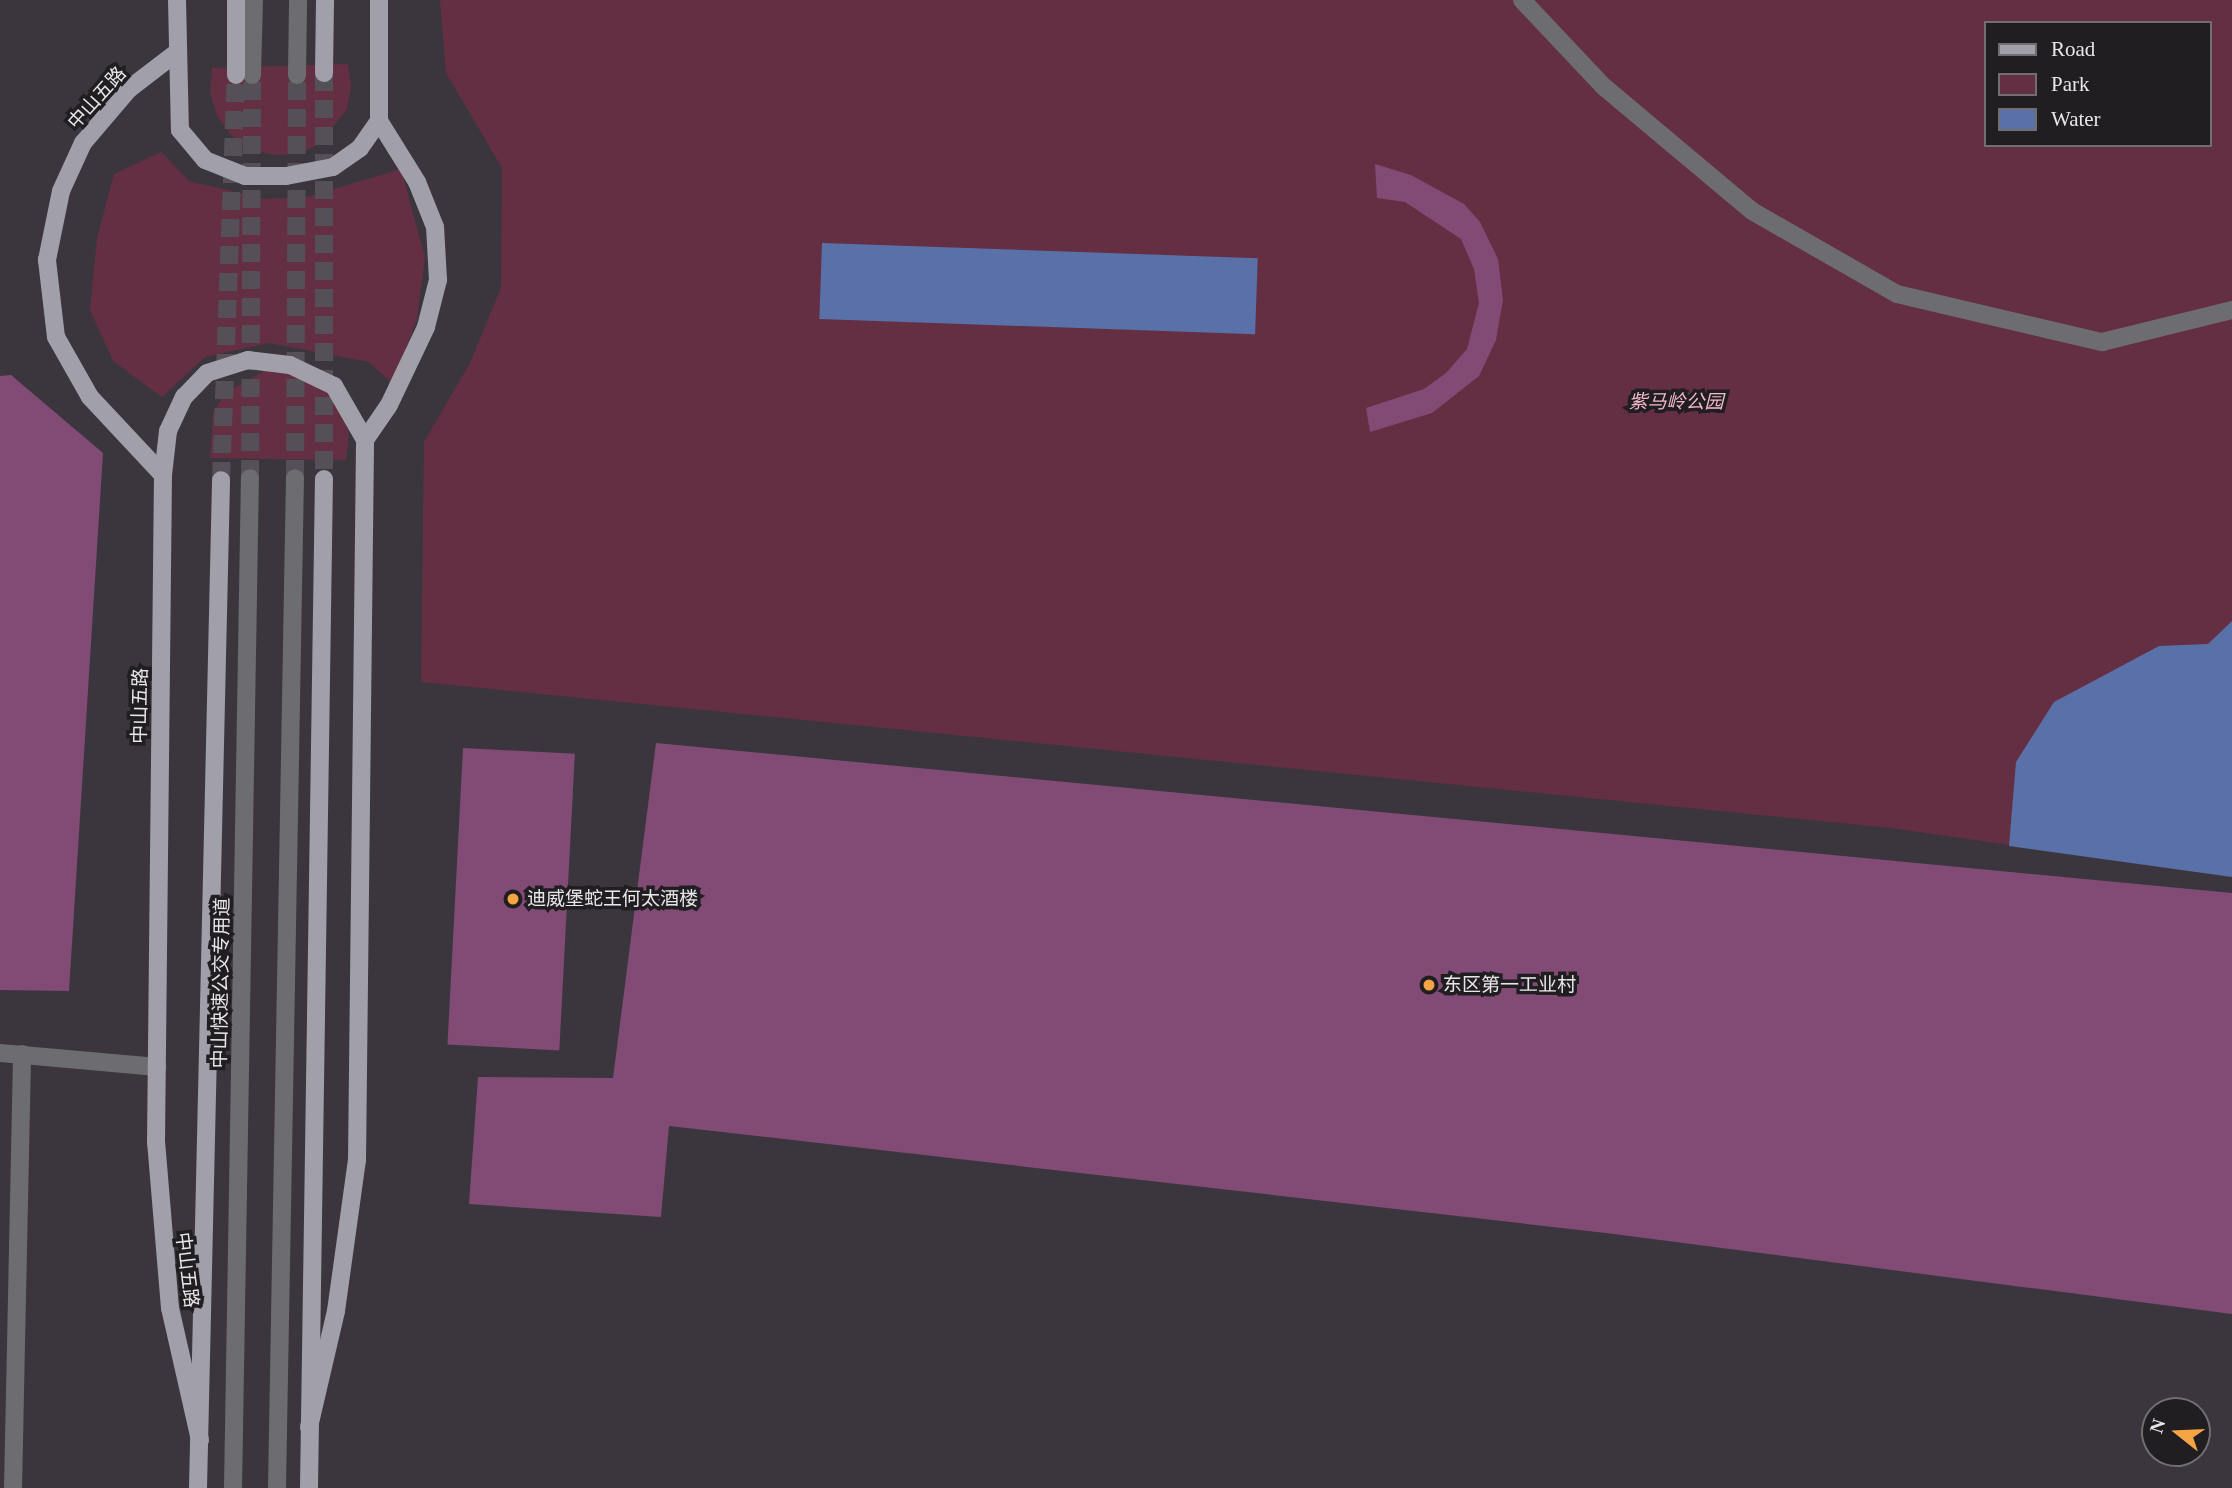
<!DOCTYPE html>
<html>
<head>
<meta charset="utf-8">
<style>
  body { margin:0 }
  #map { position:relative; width:2232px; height:1488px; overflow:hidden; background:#3b363e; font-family:"Times New Roman","Noto Sans SC",serif }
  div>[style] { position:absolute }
  .green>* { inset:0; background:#642f42 }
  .water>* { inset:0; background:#5a70a8; transform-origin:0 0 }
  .building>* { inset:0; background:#814b75; transform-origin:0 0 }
  .minor-tunnel>* { height:18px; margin-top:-9px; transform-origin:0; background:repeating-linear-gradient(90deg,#555058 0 18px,transparent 0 27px) }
  .major-tunnel>* { height:18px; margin-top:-9px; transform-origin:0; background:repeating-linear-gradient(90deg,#555058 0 18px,transparent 0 27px) }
  .minor>* { height:18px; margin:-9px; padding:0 9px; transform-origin:9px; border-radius:9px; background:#6d6d71 }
  .major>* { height:18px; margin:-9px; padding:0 9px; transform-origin:9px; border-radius:9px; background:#a1a0aa }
  .dots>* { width:19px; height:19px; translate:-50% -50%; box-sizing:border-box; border:4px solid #211e22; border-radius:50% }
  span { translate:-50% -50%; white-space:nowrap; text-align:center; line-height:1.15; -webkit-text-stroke:7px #211e22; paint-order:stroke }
  .street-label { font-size:19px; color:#e9e6eb }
  .park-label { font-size:19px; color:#f4b8ca; font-style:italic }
  .poi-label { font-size:19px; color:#e9e6eb }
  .left { translate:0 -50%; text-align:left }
  .legend { position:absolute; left:1984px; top:21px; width:228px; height:126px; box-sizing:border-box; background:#211e22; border:2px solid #716e72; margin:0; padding:9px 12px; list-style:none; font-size:21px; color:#e9e6eb }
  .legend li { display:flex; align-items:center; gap:14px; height:35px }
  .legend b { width:35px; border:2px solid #716e72 }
  .north { position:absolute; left:2141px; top:1397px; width:70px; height:70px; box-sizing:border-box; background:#211e22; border:2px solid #716e72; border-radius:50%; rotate:288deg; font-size:19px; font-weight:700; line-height:28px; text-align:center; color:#e9e6eb }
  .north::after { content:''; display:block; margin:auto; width:24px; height:32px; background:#f4a443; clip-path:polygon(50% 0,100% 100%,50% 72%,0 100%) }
</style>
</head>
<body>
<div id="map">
  <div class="green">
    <i style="clip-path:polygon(evenodd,440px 0,2232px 0,2232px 877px,1891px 828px,421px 682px,424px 442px,470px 363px,501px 288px,502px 168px,446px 73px,440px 0,1985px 23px,2209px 23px,2209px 145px,1985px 145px,1985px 23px)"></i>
    <i style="clip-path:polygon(348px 64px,351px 87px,347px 109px,319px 144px,298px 154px,274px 155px,251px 149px,231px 135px,217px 116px,210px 92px,212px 68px)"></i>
    <i style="clip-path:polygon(161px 152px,189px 181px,264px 199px,307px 197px,401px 169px,425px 257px,417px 319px,392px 383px,369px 362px,269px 343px,205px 357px,162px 397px,113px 361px,90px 310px,97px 238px,114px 174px)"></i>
    <i style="clip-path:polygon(288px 370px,330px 392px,343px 412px,349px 436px,346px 460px,210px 458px,213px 413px,225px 393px,264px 371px)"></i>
  </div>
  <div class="water">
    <i style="left:822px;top:243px;width:436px;height:76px;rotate:2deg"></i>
    <i style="clip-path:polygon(2232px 621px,2232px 877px,2009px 846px,2016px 762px,2054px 702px,2159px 646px,2208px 644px)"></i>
  </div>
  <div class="building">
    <i style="clip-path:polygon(1375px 164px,1411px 175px,1464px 204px,1480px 222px,1498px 259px,1503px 300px,1496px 340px,1479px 376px,1432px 413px,1370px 432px,1366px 408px,1424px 389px,1446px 373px,1467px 349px,1479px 303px,1474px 269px,1461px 239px,1405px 202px,1377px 198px)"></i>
    <i style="clip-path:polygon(11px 375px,103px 453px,69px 991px,0 990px,0 376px)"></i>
    <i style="clip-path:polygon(656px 743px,2232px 893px,2232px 1314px,1606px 1233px,669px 1126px,661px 1217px,469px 1204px,478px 1077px,613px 1078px)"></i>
    <i style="left:463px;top:748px;width:112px;height:297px;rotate:3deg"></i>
  </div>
  <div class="minor-tunnel">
    <i style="left:250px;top:478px;width:403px;rotate:-89.7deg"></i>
    <i style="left:295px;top:478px;width:403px;rotate:-89.7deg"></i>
  </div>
  <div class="major-tunnel">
    <i style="left:324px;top:73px;width:406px;rotate:90deg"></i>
    <i style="left:221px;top:480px;width:405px;rotate:-87.9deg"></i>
  </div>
  <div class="minor">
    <i style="left:1522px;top:0;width:118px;rotate:46.7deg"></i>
    <i style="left:1603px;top:86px;width:194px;rotate:40deg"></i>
    <i style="left:1752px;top:211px;width:167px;rotate:29.8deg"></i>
    <i style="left:1897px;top:294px;width:211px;rotate:13.2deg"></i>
    <i style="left:2102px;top:342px;width:134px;rotate:-13.8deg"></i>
    <i style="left:252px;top:75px;width:75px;rotate:-88.5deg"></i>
    <i style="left:297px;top:75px;width:75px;rotate:-89.2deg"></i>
    <i style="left:0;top:1053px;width:158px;rotate:5.1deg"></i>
    <i style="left:13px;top:1488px;width:434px;rotate:-88.8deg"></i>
    <i style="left:233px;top:1488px;width:1010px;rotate:-89.04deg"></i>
    <i style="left:277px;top:1488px;width:1010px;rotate:-88.98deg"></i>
  </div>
  <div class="major">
    <i style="left:177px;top:0;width:130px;rotate:88.7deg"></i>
    <i style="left:180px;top:130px;width:39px;rotate:50deg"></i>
    <i style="left:205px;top:160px;width:43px;rotate:21.8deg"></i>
    <i style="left:245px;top:176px;width:41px"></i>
    <i style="left:286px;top:176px;width:48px;rotate:-10.8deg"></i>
    <i style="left:333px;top:167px;width:33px;rotate:-35deg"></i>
    <i style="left:360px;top:148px;width:33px;rotate:-55deg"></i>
    <i style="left:324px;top:73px;width:73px;rotate:-89.2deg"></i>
    <i style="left:236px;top:75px;width:75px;rotate:-90deg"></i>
    <i style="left:163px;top:475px;width:107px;rotate:-133.1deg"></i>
    <i style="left:90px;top:397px;width:69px;rotate:-119.5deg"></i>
    <i style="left:56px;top:337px;width:78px;rotate:-96.7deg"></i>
    <i style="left:47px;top:260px;width:70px;rotate:-78.5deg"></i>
    <i style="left:61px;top:191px;width:53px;rotate:-65.4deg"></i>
    <i style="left:83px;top:143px;width:71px;rotate:-49.6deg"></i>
    <i style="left:129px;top:89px;width:59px;rotate:-37.5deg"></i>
    <i style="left:309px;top:1427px;width:119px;rotate:-76.9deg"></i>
    <i style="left:336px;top:1311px;width:152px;rotate:-82.1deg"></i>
    <i style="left:357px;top:1160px;width:720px;rotate:-89.36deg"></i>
    <i style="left:365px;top:440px;width:42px;rotate:-55.6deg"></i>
    <i style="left:389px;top:405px;width:86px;rotate:-64.6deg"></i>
    <i style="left:426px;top:327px;width:49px;rotate:-75.7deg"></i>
    <i style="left:438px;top:280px;width:53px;rotate:-93.2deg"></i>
    <i style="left:435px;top:227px;width:48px;rotate:-111.8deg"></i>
    <i style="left:417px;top:182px;width:72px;rotate:-121.9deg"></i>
    <i style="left:379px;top:121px;width:121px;rotate:-90deg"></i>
    <i style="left:200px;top:1440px;width:135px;rotate:-102.8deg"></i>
    <i style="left:170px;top:1308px;width:166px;rotate:-94.8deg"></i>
    <i style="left:156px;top:1143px;width:668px;rotate:-89.4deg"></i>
    <i style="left:163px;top:475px;width:44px;rotate:-83.5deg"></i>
    <i style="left:168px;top:431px;width:38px;rotate:-65deg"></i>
    <i style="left:184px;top:397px;width:33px;rotate:-46deg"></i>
    <i style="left:207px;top:373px;width:43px;rotate:-17.6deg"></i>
    <i style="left:248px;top:360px;width:42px;rotate:6.8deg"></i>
    <i style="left:290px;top:365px;width:49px;rotate:25.5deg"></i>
    <i style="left:334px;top:386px;width:62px;rotate:60.1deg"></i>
    <i style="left:198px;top:1488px;width:1008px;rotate:-88.69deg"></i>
    <i style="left:309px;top:1488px;width:1009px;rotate:-89.15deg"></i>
  </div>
  <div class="dots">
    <i style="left:513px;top:899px;background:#f4a443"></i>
    <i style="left:1429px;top:985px;background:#f4a443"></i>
  </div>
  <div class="street-label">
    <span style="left:97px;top:98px;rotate:-48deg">中山五路</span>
    <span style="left:140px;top:706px;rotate:-89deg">中山五路</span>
    <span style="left:221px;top:983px;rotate:-89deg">中山快速公交专用道</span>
    <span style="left:187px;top:1270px;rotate:83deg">中山五路</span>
  </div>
  <div class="park-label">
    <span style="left:1676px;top:402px">紫马岭公园</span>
  </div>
  <div class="poi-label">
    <span class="left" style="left:527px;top:899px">迪威堡蛇王何太酒楼</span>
    <span class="left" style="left:1443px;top:985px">东区第一工业村</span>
  </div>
  <ul class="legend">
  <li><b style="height:9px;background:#a1a0aa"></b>Road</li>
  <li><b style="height:19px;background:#642f42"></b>Park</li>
  <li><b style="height:19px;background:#5a70a8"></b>Water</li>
  </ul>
  <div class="north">N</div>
</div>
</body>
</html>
